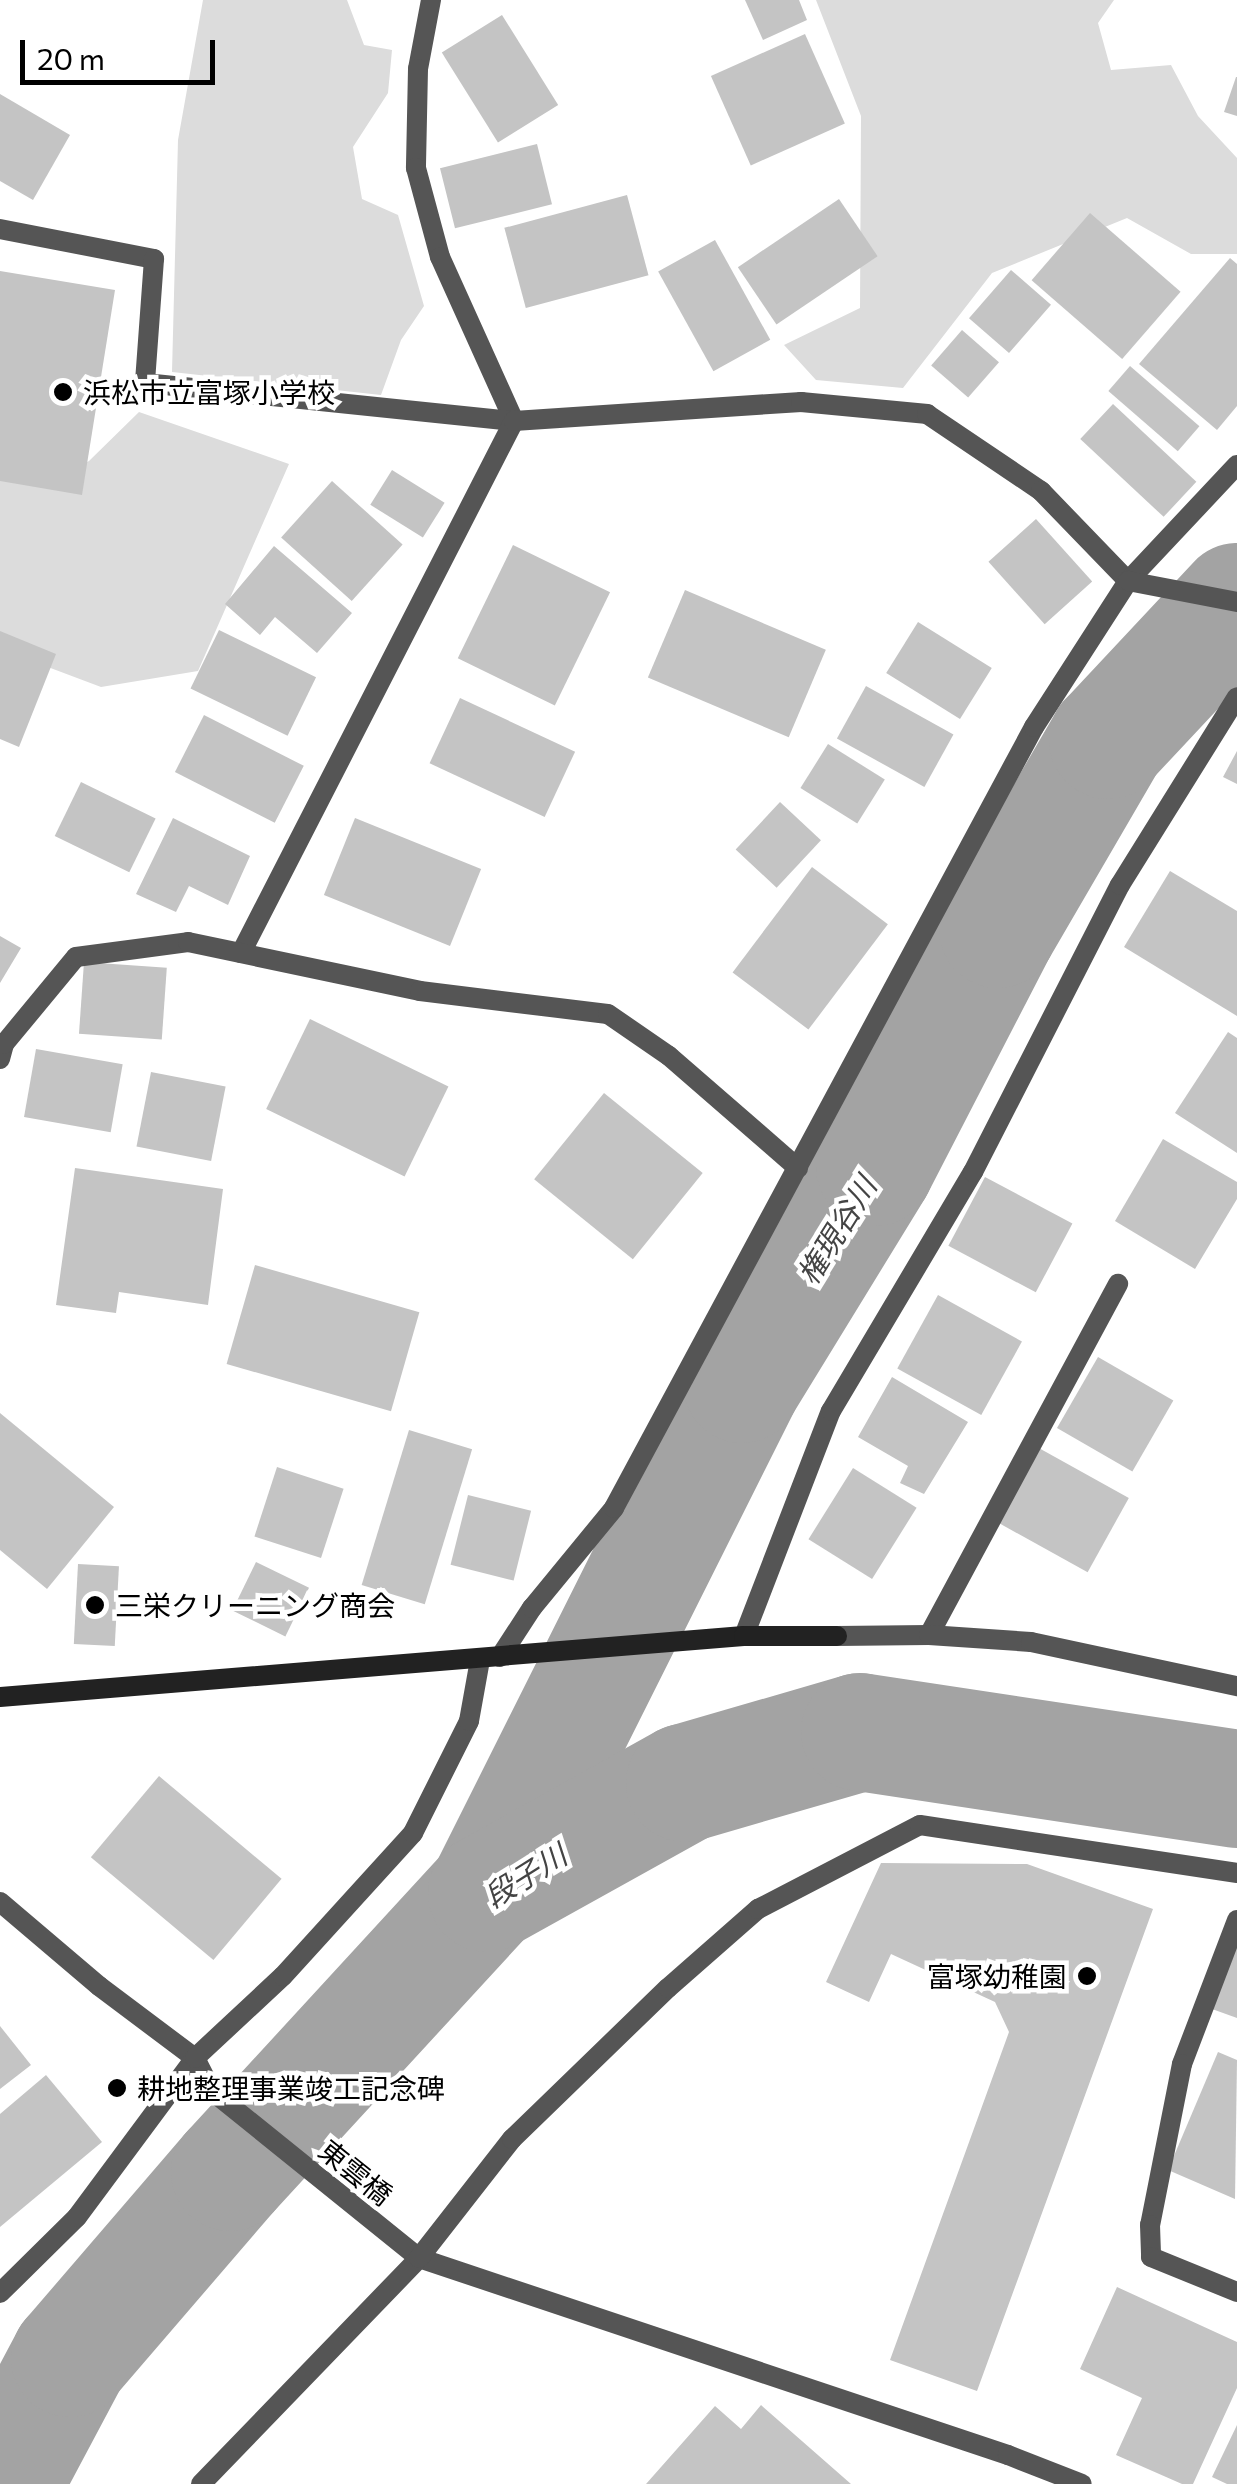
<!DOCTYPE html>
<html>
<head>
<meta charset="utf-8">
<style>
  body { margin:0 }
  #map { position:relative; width:1237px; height:2484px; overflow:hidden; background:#fff; font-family:Commissioner,"Noto Sans JP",sans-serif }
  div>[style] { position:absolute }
  .green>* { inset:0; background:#dcdcdc }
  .river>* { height:118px; margin:-59px; padding:0 59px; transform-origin:59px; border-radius:59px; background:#a3a3a3 }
  .building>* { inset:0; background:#c4c4c4; transform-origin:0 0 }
  .street>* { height:20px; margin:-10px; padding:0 10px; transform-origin:10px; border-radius:10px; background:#555 }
  .secondary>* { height:20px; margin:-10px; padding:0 10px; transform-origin:10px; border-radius:10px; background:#222 }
  .dots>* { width:28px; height:28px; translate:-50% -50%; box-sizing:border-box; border:5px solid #fff; border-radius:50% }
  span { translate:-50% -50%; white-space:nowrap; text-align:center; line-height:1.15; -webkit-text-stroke:9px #fff; paint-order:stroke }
  .poi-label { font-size:28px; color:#000 }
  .left { translate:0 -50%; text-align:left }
  .right { translate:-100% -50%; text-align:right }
  .street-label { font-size:28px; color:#000 }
  .water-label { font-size:30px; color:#444; font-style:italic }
  .scale { position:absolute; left:20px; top:40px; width:195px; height:45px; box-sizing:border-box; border:5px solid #000; border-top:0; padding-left:12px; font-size:30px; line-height:35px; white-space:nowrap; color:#000; -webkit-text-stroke:8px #fff; paint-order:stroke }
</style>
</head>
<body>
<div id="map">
  <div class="green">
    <i style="clip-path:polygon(203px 0,347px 0,364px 45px,392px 50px,388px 93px,353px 147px,362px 199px,398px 215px,424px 306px,401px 340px,381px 395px,172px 372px,178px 140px)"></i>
    <i style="clip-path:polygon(816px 0,1114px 0,1098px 23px,1111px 70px,1171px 65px,1198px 116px,1237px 158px,1237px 254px,1191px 254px,1127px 218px,992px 273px,903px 388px,816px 380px,784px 345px,860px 308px,861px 116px)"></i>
    <i style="clip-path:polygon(139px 412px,289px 464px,198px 671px,101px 687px,0 649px,0 480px,39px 487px,89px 461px)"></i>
  </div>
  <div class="river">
    <i style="left:487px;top:1893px;width:569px;rotate:-63.39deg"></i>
    <i style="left:742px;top:1384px;width:255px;rotate:-58.5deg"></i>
    <i style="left:875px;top:1167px;width:268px;rotate:-62.7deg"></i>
    <i style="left:998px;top:929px;width:219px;rotate:-59.8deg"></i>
    <i style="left:1108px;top:740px;width:189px;rotate:-46.9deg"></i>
    <i style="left:3px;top:2484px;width:143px;rotate:-62deg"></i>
    <i style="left:70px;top:2358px;width:245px;rotate:-49.3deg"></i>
    <i style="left:230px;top:2172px;width:379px;rotate:-47.4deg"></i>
    <i style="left:487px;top:1893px;width:227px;rotate:-29.1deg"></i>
    <i style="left:685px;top:1783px;width:182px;rotate:-16.2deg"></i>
    <i style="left:860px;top:1732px;width:381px;rotate:8.6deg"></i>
  </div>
  <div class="building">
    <i style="clip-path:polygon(745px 0,799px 0,807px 20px,763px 40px)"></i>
    <i style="left:502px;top:15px;width:106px;height:71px;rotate:58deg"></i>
    <i style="left:805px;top:34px;width:98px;height:103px;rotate:66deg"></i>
    <i style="clip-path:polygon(1236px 77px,1237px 77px,1237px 116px,1224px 112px)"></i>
    <i style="clip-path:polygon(0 94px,70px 135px,33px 200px,0 181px)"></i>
    <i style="left:537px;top:144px;width:62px;height:100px;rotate:76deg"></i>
    <i style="left:627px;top:195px;width:83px;height:127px;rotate:75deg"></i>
    <i style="left:839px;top:199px;width:69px;height:122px;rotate:56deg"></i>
    <i style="left:1090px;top:213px;width:120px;height:89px;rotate:41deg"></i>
    <i style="left:715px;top:240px;width:114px;height:65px;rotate:61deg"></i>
    <i style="clip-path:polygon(1230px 258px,1237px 264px,1237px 406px,1217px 430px,1139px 364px)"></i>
    <i style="left:1011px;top:270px;width:53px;height:64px;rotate:41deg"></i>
    <i style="clip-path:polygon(0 271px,115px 290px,82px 495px,0 481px)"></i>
    <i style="left:962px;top:330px;width:49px;height:47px;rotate:41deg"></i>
    <i style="left:1130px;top:366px;width:92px;height:33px;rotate:41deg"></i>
    <i style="left:1113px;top:404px;width:114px;height:48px;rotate:43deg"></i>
    <i style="left:392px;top:470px;width:62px;height:41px;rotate:32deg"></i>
    <i style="left:332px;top:481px;width:95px;height:76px;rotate:42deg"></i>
    <i style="left:1036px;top:519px;width:84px;height:64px;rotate:48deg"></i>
    <i style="left:513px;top:545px;width:108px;height:126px;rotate:26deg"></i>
    <i style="clip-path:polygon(274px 546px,352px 613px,317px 653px,275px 617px,260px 635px,225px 604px)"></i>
    <i style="left:685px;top:590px;width:153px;height:95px;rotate:23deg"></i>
    <i style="left:918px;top:622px;width:87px;height:60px;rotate:32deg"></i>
    <i style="left:219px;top:630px;width:108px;height:65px;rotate:26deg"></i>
    <i style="clip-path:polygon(0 631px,56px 654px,19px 747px,0 739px)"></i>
    <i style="left:866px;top:686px;width:100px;height:60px;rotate:29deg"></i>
    <i style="left:460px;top:698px;width:127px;height:72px;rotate:25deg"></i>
    <i style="left:204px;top:715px;width:112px;height:64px;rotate:27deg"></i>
    <i style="left:828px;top:744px;width:67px;height:52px;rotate:32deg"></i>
    <i style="clip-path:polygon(1237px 751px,1237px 784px,1223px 777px)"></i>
    <i style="left:81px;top:782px;width:83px;height:60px;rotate:26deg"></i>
    <i style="left:780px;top:802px;width:56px;height:65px;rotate:43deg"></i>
    <i style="clip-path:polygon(173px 818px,250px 856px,228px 905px,189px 886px,176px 912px,136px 894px)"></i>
    <i style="left:355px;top:818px;width:136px;height:83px;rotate:22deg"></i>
    <i style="left:812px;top:867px;width:95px;height:132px;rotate:37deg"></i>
    <i style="clip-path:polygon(1170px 871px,1237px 911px,1237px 1016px,1124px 947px)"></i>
    <i style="clip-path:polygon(0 936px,21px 948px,0 983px)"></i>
    <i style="left:84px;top:962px;width:83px;height:72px;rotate:4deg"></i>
    <i style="left:310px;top:1019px;width:154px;height:100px;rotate:26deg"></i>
    <i style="clip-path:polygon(1228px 1032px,1237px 1038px,1237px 1153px,1175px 1113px)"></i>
    <i style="left:36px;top:1049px;width:88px;height:69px;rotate:10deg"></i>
    <i style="left:151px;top:1072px;width:76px;height:76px;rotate:11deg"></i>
    <i style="left:604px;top:1093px;width:127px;height:111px;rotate:39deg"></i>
    <i style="clip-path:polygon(1163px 1139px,1237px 1182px,1237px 1199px,1195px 1269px,1115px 1221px)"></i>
    <i style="clip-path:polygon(75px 1168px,223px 1189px,208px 1305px,119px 1292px,116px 1313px,56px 1305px)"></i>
    <i style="left:985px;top:1177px;width:99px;height:78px;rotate:28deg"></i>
    <i style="left:255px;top:1265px;width:171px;height:103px;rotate:16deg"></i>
    <i style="left:938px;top:1295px;width:96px;height:84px;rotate:29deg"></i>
    <i style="left:1098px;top:1357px;width:87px;height:82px;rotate:30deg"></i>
    <i style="clip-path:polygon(892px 1377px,968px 1422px,924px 1494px,900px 1483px,908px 1466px,858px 1437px)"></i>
    <i style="clip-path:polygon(0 1413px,114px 1507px,47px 1589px,0 1550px)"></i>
    <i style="left:409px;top:1430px;width:66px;height:162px;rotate:17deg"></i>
    <i style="left:1037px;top:1447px;width:105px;height:85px;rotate:29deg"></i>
    <i style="left:277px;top:1467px;width:70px;height:73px;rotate:18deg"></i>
    <i style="left:853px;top:1468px;width:75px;height:84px;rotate:32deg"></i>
    <i style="left:468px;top:1495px;width:65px;height:72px;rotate:14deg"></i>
    <i style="left:256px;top:1562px;width:59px;height:54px;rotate:26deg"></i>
    <i style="left:78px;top:1564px;width:41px;height:80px;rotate:3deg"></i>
    <i style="left:159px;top:1776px;width:160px;height:106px;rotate:40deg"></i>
    <i style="clip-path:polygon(881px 1863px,1027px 1864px,1153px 1909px,977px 2391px,890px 2360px,1009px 2032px,995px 2002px,891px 1954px,869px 2002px,826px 1982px)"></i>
    <i style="clip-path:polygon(1237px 1940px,1237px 2018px,1212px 2009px)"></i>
    <i style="clip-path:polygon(0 2026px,31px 2065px,0 2089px)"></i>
    <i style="clip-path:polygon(1218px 2052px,1237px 2060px,1235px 2199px,1168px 2170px)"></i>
    <i style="clip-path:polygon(46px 2075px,102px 2142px,0 2227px,0 2114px)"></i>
    <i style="clip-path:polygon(1117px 2287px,1237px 2342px,1237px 2388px,1193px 2484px,1182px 2484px,1116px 2455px,1142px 2398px,1080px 2369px)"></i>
    <i style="clip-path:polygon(761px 2405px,851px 2484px,646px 2484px,715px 2406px,741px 2429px)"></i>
    <i style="clip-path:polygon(1237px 2425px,1237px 2484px,1227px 2484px,1212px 2477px)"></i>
  </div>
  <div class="street">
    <i style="left:431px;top:0;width:70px;rotate:100.7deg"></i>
    <i style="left:418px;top:69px;width:99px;rotate:91.2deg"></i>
    <i style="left:416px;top:168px;width:92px;rotate:74.9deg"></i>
    <i style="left:440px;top:257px;width:180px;rotate:65.7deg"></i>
    <i style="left:0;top:229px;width:157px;rotate:11deg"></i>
    <i style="left:154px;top:259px;width:124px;rotate:94.2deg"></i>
    <i style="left:145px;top:383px;width:371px;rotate:5.9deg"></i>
    <i style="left:241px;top:953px;width:598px;rotate:-62.84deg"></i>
    <i style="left:514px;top:421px;width:288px;rotate:-3.8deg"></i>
    <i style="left:801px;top:402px;width:127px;rotate:5.4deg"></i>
    <i style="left:927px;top:414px;width:138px;rotate:34deg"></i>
    <i style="left:1041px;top:491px;width:125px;rotate:46deg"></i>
    <i style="left:1128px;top:581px;width:159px;rotate:-46.8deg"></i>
    <i style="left:0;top:1059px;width:16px;rotate:-75deg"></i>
    <i style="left:4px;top:1044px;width:113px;rotate:-50.4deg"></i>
    <i style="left:76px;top:957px;width:113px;rotate:-7.6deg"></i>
    <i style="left:188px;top:942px;width:237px;rotate:11.9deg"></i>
    <i style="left:420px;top:991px;width:189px;rotate:7deg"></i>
    <i style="left:608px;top:1014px;width:74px;rotate:34.5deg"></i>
    <i style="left:669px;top:1056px;width:171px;rotate:41deg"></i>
    <i style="left:929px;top:1635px;width:399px;rotate:-61.7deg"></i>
    <i style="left:744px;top:1636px;width:241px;rotate:-68.9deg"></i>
    <i style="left:831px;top:1411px;width:278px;rotate:-59.3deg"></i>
    <i style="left:973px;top:1172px;width:322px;rotate:-62.9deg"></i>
    <i style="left:1120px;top:885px;width:221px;rotate:-58.1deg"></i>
    <i style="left:837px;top:1636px;width:92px;rotate:-0.6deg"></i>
    <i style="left:929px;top:1635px;width:102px;rotate:3.9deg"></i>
    <i style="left:1031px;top:1642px;width:211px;rotate:12.1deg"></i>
    <i style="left:500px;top:1657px;width:59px;rotate:-56.9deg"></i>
    <i style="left:532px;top:1608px;width:129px;rotate:-50.6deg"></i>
    <i style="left:614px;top:1508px;width:887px;rotate:-61.73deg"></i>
    <i style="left:1034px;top:727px;width:174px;rotate:-57.2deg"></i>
    <i style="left:1128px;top:581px;width:111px;rotate:10.9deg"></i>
    <i style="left:0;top:1902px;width:130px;rotate:40.3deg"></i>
    <i style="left:99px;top:1986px;width:120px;rotate:36.9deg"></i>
    <i style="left:195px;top:2058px;width:37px;rotate:63deg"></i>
    <i style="left:212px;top:2091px;width:266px;rotate:38.9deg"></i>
    <i style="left:419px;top:2258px;width:621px;rotate:18.49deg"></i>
    <i style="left:1008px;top:2455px;width:79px;rotate:21.4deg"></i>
    <i style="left:1237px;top:1920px;width:154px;rotate:110.9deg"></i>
    <i style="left:1182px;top:2064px;width:164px;rotate:101.2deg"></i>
    <i style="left:1150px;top:2225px;width:32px;rotate:88deg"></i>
    <i style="left:1151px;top:2257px;width:93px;rotate:22.1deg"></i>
    <i style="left:0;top:2293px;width:108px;rotate:-44.6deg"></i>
    <i style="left:77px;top:2217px;width:198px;rotate:-53.4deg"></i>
    <i style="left:195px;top:2058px;width:120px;rotate:-43deg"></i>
    <i style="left:283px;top:1976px;width:193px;rotate:-47.7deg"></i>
    <i style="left:413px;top:1833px;width:125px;rotate:-63.4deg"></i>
    <i style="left:469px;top:1721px;width:62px;rotate:-79.8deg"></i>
    <i style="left:201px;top:2484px;width:314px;rotate:-46deg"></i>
    <i style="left:419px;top:2258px;width:151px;rotate:-52deg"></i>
    <i style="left:512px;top:2139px;width:217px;rotate:-44.1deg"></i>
    <i style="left:668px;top:1988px;width:120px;rotate:-41.3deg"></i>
    <i style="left:758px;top:1909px;width:182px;rotate:-27.4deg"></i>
    <i style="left:920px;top:1825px;width:321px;rotate:8.6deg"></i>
  </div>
  <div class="secondary">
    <i style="left:0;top:1697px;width:746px;rotate:-4.69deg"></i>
    <i style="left:744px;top:1636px;width:93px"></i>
  </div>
  <div class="dots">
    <i style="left:63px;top:392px;background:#000"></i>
    <i style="left:95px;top:1605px;background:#000"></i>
    <i style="left:1087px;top:1976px;background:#000"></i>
    <i style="left:117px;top:2088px;background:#000"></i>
  </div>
  <div class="poi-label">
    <span class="left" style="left:83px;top:392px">浜松市立富塚小学校</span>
    <span class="left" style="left:115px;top:1605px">三栄クリーニング商会</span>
    <span class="right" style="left:1067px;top:1976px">富塚幼稚園</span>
    <span class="left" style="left:137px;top:2088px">耕地整理事業竣工記念碑</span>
  </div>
  <div class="street-label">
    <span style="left:356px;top:2172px;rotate:39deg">東雲橋</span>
  </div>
  <div class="water-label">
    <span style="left:836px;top:1230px;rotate:-58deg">権現谷川</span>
    <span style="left:525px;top:1875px;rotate:-32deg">段子川</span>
  </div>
  <div class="scale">20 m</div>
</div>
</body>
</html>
